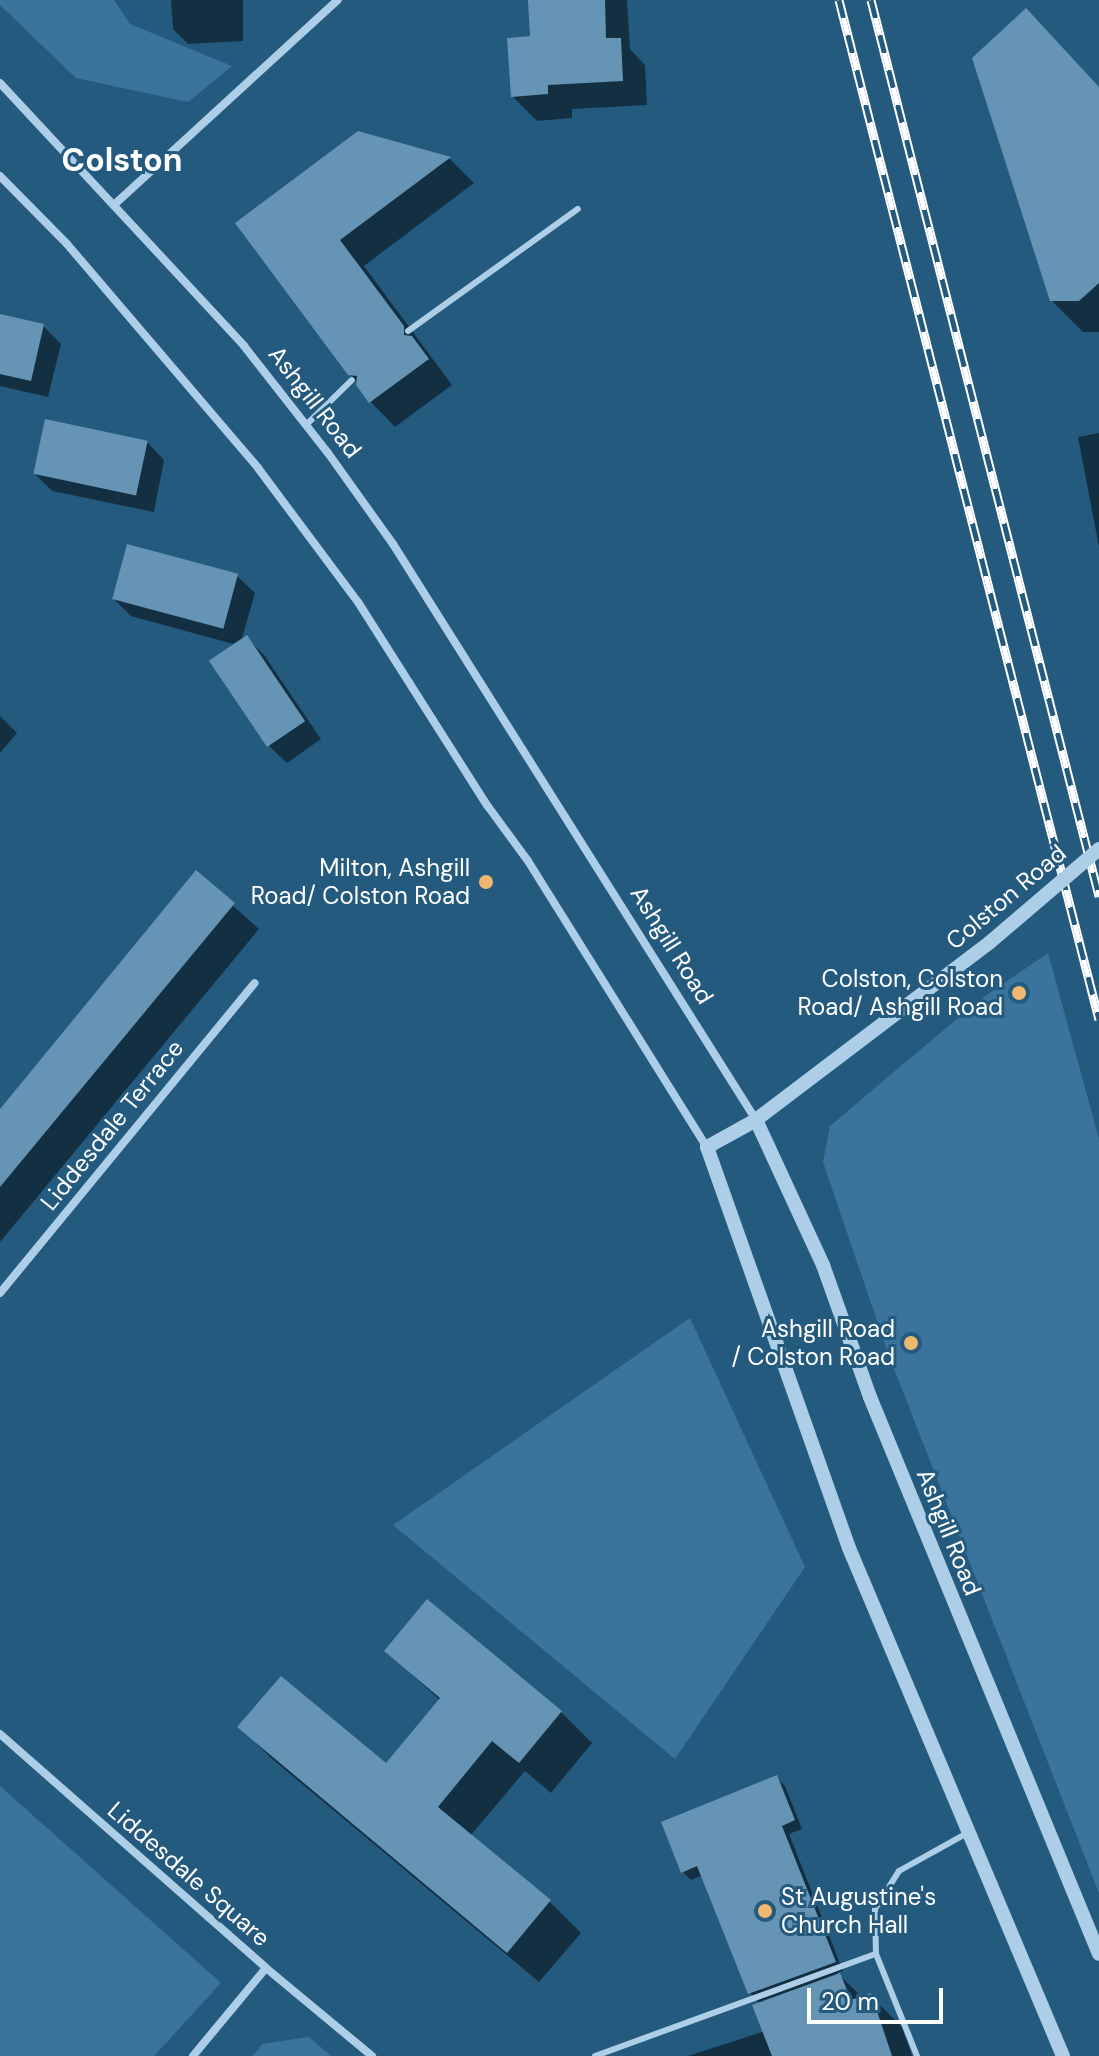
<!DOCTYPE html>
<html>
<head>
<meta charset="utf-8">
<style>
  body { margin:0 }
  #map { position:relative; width:1099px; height:2056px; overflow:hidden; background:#255a7f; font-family:"DM Sans",sans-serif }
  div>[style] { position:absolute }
  .green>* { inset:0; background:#3a749d }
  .shadow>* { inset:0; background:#0007 }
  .building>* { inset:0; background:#6694b4; transform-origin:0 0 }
  .service>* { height:6px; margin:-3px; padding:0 3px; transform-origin:3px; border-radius:3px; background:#accee6 }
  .minor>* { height:8px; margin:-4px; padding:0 4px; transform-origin:4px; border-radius:4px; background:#accee6 }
  .tertiary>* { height:14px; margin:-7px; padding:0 7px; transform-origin:7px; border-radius:7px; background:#accee6 }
  .rail>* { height:9px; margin-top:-4.5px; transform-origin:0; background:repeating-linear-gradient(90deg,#255a7f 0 18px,#fff 0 36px); box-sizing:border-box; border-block:2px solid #fff }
  .tertiary-bridge>* { height:14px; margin:-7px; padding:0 7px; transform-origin:7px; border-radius:7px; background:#accee6 }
  .dots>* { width:22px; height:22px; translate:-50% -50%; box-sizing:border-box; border:4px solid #255a7f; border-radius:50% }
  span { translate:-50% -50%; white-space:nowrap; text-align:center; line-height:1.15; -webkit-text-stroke:6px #255a7f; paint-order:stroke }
  .street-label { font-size:24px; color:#fff }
  .poi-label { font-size:24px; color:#fff }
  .right { translate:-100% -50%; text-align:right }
  .left { translate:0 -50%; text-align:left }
  .district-label { font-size:32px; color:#fff; font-weight:700 }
  .scale { position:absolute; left:807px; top:1988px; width:136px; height:36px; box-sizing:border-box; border:4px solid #fff; border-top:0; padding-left:10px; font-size:24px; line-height:28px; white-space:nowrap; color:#fff; -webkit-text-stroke:6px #255a7f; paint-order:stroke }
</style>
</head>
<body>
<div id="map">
  <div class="green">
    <i style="clip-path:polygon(0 0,114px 0,130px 24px,232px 66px,188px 102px,76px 78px,0 5px)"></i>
    <i style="clip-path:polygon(1048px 953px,1099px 1139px,1099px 1893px,889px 1356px,823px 1162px,830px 1126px,978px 1001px)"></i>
    <i style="clip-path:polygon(690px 1318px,805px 1567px,675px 1759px,393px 1525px)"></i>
    <i style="clip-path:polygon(0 1786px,221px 1983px,154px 2056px,0 2056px)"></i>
    <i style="clip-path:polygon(309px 2037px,331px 2056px,253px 2056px,262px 2044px)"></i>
  </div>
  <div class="shadow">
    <i style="clip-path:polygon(171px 0,243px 0,243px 41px,188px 44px,173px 29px)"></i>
    <i style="clip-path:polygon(530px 0,627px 0,630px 49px,645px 65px,647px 105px,572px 109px,572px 118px,537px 121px,512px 96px,532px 38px)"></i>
    <i style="clip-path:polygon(1099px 88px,1099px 332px,1083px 332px,1051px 300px)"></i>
    <i style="clip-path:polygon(359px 133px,450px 159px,474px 183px,364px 266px,452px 385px,395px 427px,371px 402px,238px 224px)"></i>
    <i style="clip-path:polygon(0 316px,43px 326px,61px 344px,48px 397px,0 386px)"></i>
    <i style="clip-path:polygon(1099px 433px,1099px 547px,1078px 437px)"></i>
    <i style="clip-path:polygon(147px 442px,164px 460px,154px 512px,52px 491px,35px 474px)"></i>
    <i style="clip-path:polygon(237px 576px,255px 593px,241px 642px,247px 638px,264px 655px,321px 739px,287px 763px,269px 746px,237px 645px,131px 616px,114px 599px)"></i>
    <i style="clip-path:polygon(0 716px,17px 733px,0 753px)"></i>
    <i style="clip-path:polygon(196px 873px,259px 929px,0 1242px,0 1112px)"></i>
    <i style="clip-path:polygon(386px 1651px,561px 1712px,592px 1743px,551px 1793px,525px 1771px,470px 1836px,550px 1902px,581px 1933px,539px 1982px,271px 1758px,240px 1727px,386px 1766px,441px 1701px)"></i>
    <i style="clip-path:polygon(777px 1778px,785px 1786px,802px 1829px,789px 1834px,843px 1971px,837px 1973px,863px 1998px,871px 1996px,902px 2027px,912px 2056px,688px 2056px,765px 2031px,761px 2004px,750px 1993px,703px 1875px,691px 1880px,683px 1872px)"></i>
  </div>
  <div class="building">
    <i style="clip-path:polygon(528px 0,605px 0,606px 38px,621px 38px,623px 81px,548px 85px,548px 94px,511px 97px,507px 38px,530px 36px)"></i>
    <i style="clip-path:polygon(1026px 8px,1099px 87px,1099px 283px,1079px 301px,1050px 301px,972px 58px)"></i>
    <i style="clip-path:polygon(358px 131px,451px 157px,340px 240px,404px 326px,404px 335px,412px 336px,429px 359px,369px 403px,356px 385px,357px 376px,348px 375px,235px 223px)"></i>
    <i style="clip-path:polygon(0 314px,44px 324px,31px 381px,0 374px)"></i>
    <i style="left:45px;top:419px;width:105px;height:56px;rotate:12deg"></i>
    <i style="left:127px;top:544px;width:115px;height:57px;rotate:15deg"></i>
    <i style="left:247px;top:635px;width:104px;height:46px;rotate:56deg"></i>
    <i style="clip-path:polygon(196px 870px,235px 903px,0 1187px,0 1109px)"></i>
    <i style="clip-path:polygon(427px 1599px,562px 1711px,519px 1763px,492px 1741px,438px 1807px,551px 1900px,507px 1953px,237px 1727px,281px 1676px,386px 1763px,440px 1698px,384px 1651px)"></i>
    <i style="clip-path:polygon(777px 1775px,795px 1820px,782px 1826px,836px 1962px,748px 1994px,697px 1866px,681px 1873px,661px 1822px)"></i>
    <i style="clip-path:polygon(840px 1973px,851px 2000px,871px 1993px,892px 2056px,772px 2056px,752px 2005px)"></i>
  </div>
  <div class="service">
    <i style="left:408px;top:331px;width:209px;rotate:-35.7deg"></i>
    <i style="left:306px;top:425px;width:64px;rotate:-44.4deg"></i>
    <i style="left:595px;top:2056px;width:299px;rotate:-20deg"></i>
    <i style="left:917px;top:2056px;width:110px;rotate:-111.9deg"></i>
    <i style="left:876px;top:1954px;width:45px;rotate:-91.3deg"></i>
    <i style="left:875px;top:1909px;width:45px;rotate:-57.7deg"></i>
    <i style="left:899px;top:1871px;width:80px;rotate:-29.1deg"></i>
  </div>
  <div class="minor">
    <i style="left:0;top:83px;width:359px;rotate:47.1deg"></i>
    <i style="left:244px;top:346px;width:136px;rotate:51.9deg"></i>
    <i style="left:328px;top:453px;width:112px;rotate:54.5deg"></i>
    <i style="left:393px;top:544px;width:681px;rotate:57.78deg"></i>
    <i style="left:0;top:176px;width:95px;rotate:45.4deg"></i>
    <i style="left:67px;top:244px;width:294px;rotate:49.5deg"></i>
    <i style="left:258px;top:468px;width:167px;rotate:53.3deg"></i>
    <i style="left:358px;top:602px;width:241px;rotate:57.6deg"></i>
    <i style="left:487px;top:805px;width:69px;rotate:53.8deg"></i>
    <i style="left:528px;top:861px;width:337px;rotate:58deg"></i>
    <i style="left:115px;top:204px;width:302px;rotate:-42.5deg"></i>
    <i style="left:0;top:1293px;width:401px;rotate:-50.6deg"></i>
    <i style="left:0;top:1734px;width:354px;rotate:41.3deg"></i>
    <i style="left:266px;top:1968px;width:114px;rotate:129.7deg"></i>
    <i style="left:266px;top:1968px;width:138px;rotate:39.7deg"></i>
  </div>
  <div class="tertiary">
    <i style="left:989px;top:943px;width:293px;rotate:142.8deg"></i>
    <i style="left:756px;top:1120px;width:56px;rotate:151.1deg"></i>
    <i style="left:707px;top:1147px;width:425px;rotate:70.5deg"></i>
    <i style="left:849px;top:1548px;width:551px;rotate:67.16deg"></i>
    <i style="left:756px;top:1120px;width:160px;rotate:65.2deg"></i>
    <i style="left:823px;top:1265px;width:140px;rotate:70.4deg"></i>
    <i style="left:870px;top:1397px;width:602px;rotate:67.65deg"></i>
  </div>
  <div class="rail">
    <i style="left:839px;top:0;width:1052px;rotate:75.69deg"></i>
    <i style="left:871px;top:0;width:925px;rotate:75.72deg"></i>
  </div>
  <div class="tertiary-bridge">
    <i style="left:989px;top:943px;width:145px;rotate:-40.5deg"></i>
  </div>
  <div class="dots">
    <i style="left:486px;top:882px;background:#efb871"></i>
    <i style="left:1019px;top:993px;background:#efb871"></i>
    <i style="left:911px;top:1343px;background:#efb871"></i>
    <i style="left:765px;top:1911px;background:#efb871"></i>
  </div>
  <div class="street-label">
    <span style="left:315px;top:402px;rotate:52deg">Ashgill Road</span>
    <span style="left:1006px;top:897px;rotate:-40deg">Colston Road</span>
    <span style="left:672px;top:945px;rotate:58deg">Ashgill Road</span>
    <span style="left:112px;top:1125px;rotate:-51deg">Liddesdale Terrace</span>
    <span style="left:949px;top:1532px;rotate:68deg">Ashgill Road</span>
    <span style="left:189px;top:1874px;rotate:41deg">Liddesdale Square</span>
  </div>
  <div class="poi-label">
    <span class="right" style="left:470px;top:882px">Milton, Ashgill<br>Road/ Colston Road</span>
    <span class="right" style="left:1003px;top:993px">Colston, Colston<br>Road/ Ashgill Road</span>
    <span class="right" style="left:895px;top:1343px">Ashgill Road<br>/ Colston Road</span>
    <span class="left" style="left:781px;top:1911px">St Augustine's<br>Church Hall</span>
  </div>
  <div class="district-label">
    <span style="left:122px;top:160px">Colston</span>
  </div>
  <div class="scale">20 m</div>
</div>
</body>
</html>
